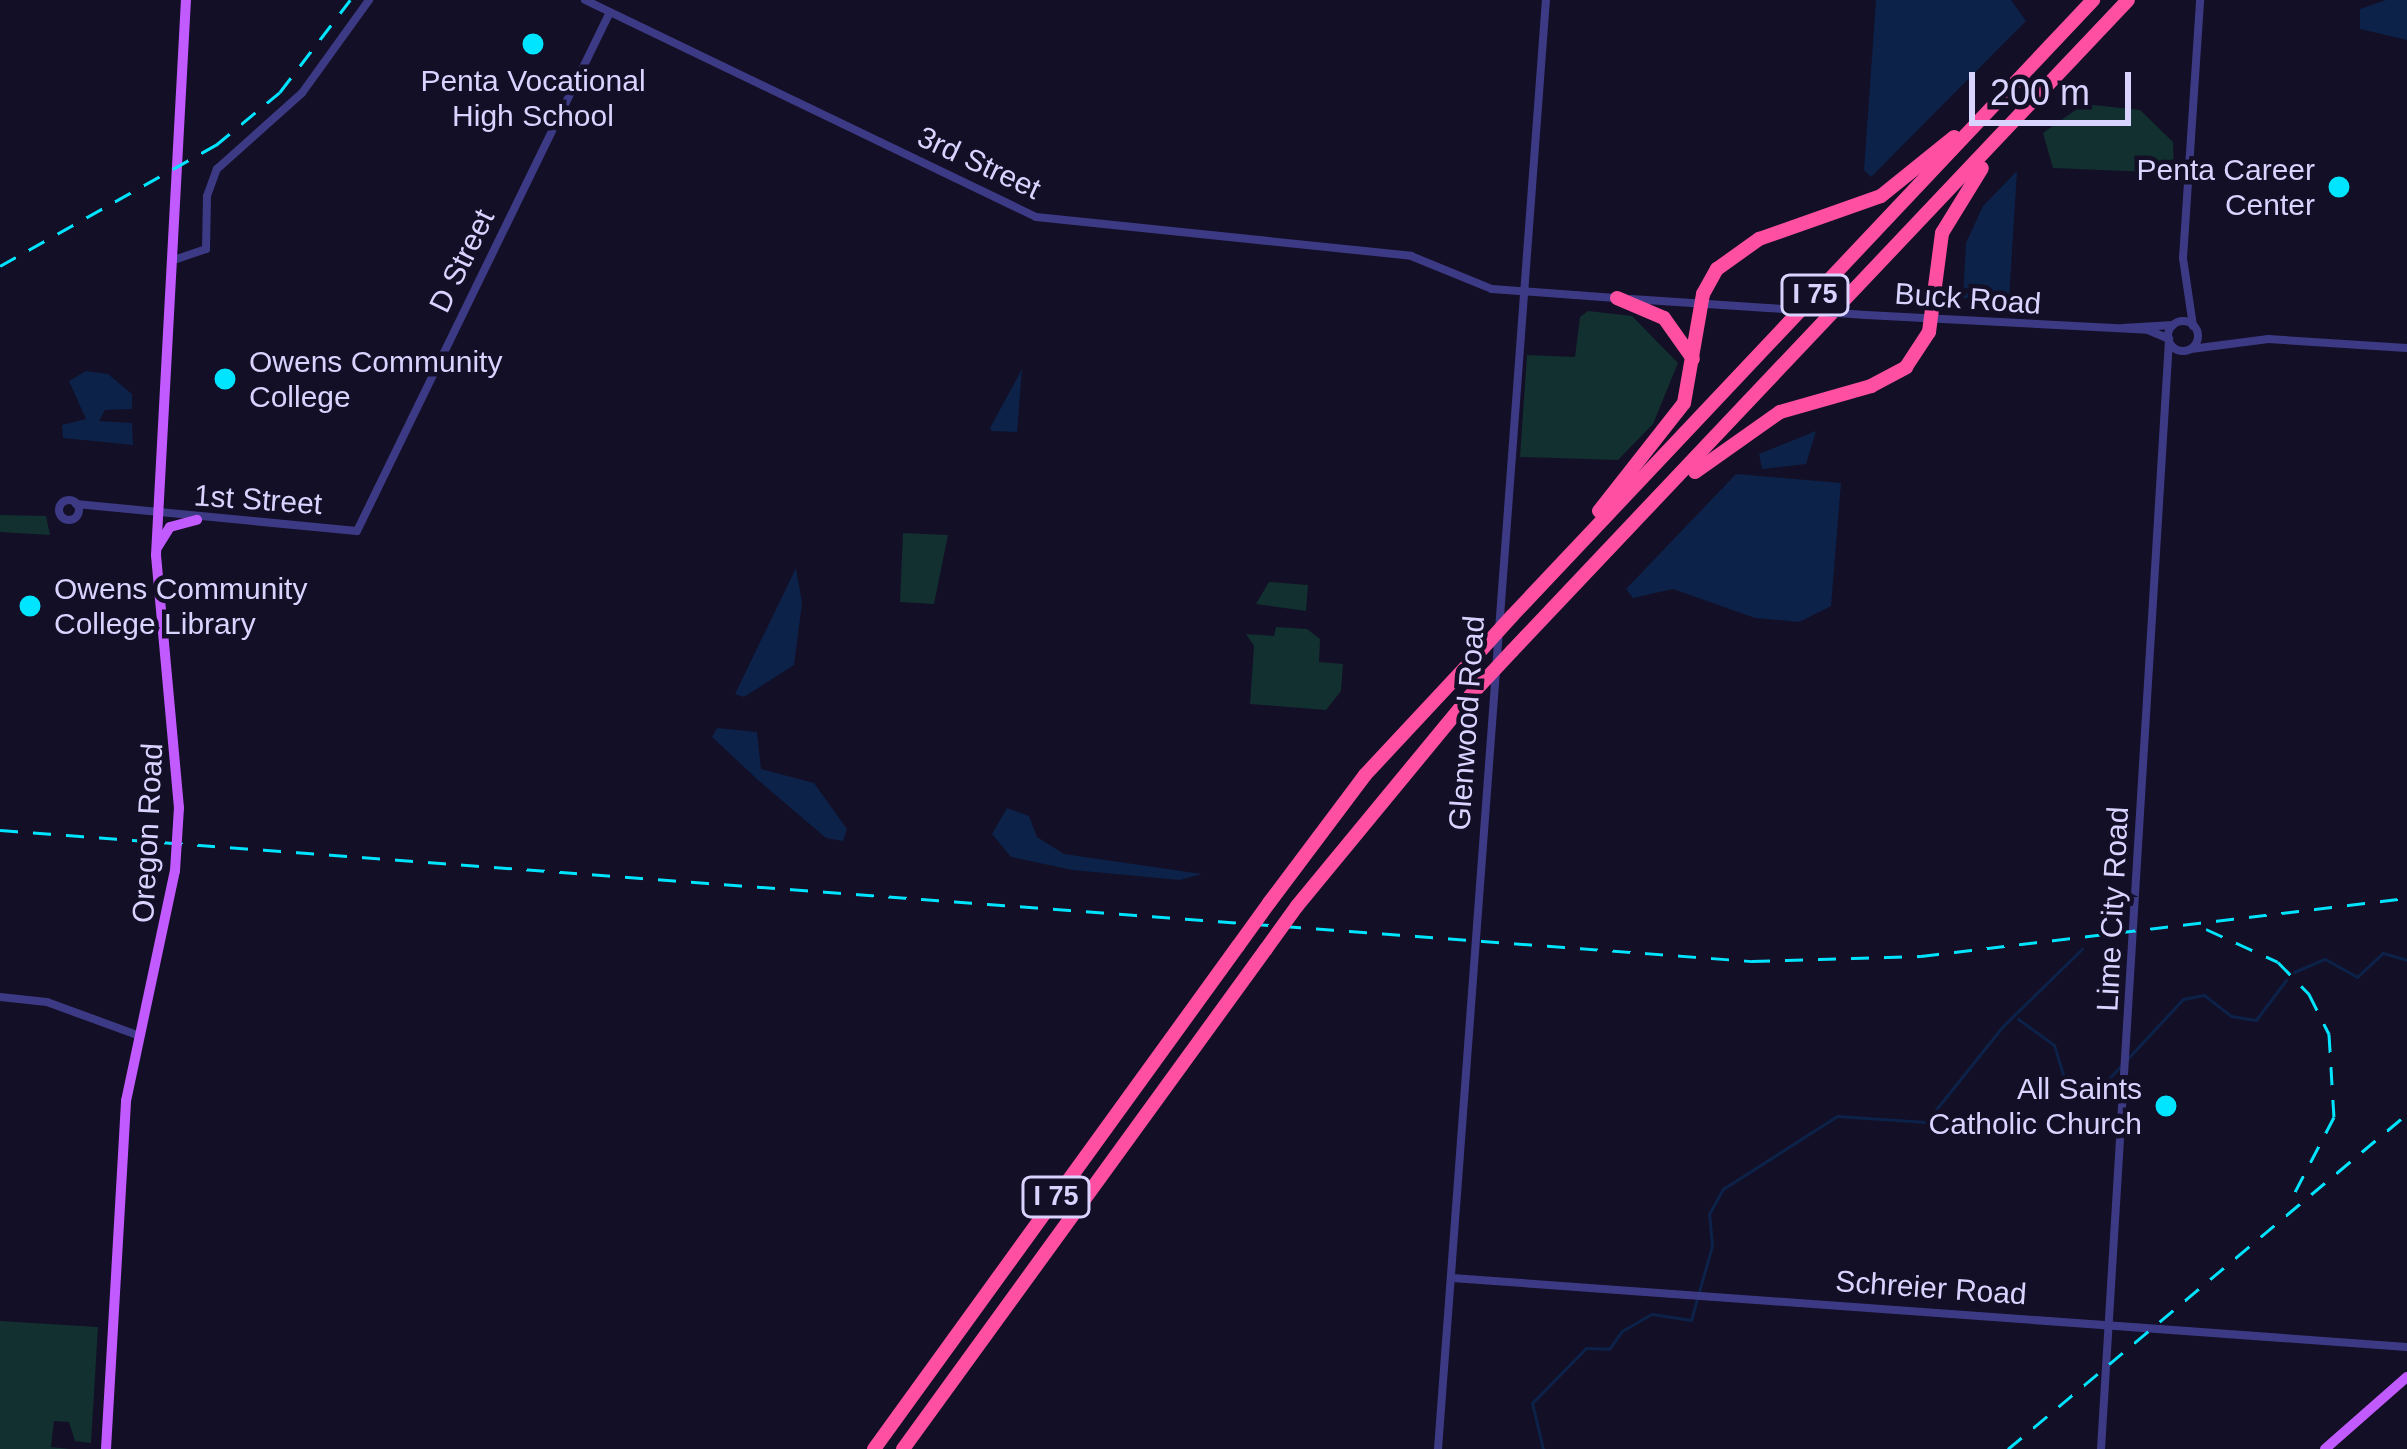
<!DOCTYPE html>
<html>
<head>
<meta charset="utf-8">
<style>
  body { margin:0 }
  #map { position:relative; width:2407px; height:1449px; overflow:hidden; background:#130f26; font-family:Arial,sans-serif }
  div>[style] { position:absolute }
  .green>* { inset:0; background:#12302f }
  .water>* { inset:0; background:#0c2248 }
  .stream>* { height:3px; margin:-1.5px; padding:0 1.5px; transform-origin:1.5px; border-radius:1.5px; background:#0c2248 }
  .minor>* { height:8px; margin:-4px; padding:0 4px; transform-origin:4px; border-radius:4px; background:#3d3a85 }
  .minor>.ring { margin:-4px; padding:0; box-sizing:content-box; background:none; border:8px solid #3d3a85; border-radius:50% }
  .major>* { height:10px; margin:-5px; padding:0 5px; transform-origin:5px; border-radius:5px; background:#c25bff }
  .highway>* { height:14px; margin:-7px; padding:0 7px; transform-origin:7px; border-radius:7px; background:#ff4fa3 }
  .rail>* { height:3px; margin-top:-1.5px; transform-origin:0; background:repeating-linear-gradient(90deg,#00e5ff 0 18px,transparent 0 33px) }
  .minor-bridge>* { height:8px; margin:-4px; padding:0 4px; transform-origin:4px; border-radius:4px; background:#3d3a85 }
  .major-bridge>* { height:10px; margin:-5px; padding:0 5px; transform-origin:5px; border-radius:5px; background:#c25bff }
  .highway-bridge>* { height:14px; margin:-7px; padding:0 7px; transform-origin:7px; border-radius:7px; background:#ff4fa3 }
  .dots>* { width:33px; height:33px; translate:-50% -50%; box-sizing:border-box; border:6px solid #130f26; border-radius:50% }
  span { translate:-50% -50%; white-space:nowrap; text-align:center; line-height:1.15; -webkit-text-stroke:9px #130f26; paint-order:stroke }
  .shield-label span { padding:3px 9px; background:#130f26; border:3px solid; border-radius:9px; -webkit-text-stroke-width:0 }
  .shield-label { font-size:27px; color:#d9d4ff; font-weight:700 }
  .poi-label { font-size:30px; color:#d9d4ff }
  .right { translate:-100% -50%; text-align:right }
  .left { translate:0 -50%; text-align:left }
  .street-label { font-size:30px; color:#d9d4ff }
  .scale { position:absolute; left:1969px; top:72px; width:162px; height:54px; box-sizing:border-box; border:6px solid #d9d4ff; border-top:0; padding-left:15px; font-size:36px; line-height:42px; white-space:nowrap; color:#d9d4ff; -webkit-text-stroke:9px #130f26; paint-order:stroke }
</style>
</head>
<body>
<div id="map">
  <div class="green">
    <i style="clip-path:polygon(2084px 104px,2140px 110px,2173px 142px,2174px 173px,2053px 168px,2043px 133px)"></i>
    <i style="clip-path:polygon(1588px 311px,1632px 316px,1678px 363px,1653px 424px,1618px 460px,1520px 457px,1527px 355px,1575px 357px,1580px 317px)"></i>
    <i style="clip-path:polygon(0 515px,46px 516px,50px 535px,0 532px)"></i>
    <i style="clip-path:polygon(903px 533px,948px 535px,934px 604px,900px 602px)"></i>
    <i style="clip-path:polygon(1269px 582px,1308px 585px,1306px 611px,1256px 604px)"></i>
    <i style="clip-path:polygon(1276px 627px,1307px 629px,1320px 639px,1319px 662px,1343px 664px,1341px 691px,1326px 710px,1250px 704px,1254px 646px,1246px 634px,1274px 636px)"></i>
    <i style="clip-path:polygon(0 1321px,98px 1327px,91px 1443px,75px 1441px,69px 1422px,54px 1421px,51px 1447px,70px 1449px,0 1449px)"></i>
  </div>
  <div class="water">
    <i style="clip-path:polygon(1876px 0,2011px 0,2026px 21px,1871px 177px,1864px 170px)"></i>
    <i style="clip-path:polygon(2386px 0,2407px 0,2407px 40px,2360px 29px,2360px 9px)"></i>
    <i style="clip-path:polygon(2017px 171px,2009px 300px,1963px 298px,1966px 243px,1983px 206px)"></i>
    <i style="clip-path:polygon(1022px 369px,1017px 432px,992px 431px,990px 428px)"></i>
    <i style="clip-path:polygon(86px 371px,108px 374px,132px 394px,132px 409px,105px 410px,99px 421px,132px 423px,133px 445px,63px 438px,62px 425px,86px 419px,69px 381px)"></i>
    <i style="clip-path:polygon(1816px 431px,1806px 464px,1762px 469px,1759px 454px)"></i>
    <i style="clip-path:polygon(1736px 474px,1841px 483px,1831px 606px,1799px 622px,1755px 618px,1673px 589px,1633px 598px,1626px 589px)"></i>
    <i style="clip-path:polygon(796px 568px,802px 603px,794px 665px,744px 697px,735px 694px)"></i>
    <i style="clip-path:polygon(717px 728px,757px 732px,761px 769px,814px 783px,847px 829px,843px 841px,826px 838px,758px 780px,712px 737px)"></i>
    <i style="clip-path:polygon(1007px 808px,1029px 816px,1037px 837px,1064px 854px,1202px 874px,1180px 880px,1072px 870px,1011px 857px,992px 834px)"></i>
  </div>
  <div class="stream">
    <i style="left:2294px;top:972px;width:34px;rotate:-23deg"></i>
    <i style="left:2325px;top:959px;width:37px;rotate:29deg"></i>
    <i style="left:2357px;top:977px;width:35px;rotate:-43deg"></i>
    <i style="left:2383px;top:953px;width:25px;rotate:16deg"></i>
    <i style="left:2018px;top:1019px;width:44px;rotate:35.8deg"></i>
    <i style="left:2054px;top:1045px;width:34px;rotate:73deg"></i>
    <i style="left:2064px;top:1078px;width:40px;rotate:8.5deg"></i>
    <i style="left:2104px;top:1084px;width:116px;rotate:-47.1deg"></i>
    <i style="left:2183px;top:999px;width:21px;rotate:-11deg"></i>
    <i style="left:2204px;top:995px;width:34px;rotate:38deg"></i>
    <i style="left:2231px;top:1016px;width:25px;rotate:9deg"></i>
    <i style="left:2256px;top:1020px;width:50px;rotate:-53.1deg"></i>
    <i style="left:1543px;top:1449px;width:47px;rotate:-103.4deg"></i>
    <i style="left:1532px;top:1403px;width:77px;rotate:-45.5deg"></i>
    <i style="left:1586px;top:1348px;width:23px;rotate:2deg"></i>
    <i style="left:1609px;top:1349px;width:22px;rotate:-54deg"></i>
    <i style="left:1622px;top:1331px;width:34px;rotate:-30deg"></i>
    <i style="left:1652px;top:1314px;width:39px;rotate:9deg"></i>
    <i style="left:1691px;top:1320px;width:77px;rotate:-74.2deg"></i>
    <i style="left:1712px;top:1246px;width:32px;rotate:-95deg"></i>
    <i style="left:1709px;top:1214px;width:29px;rotate:-61deg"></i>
    <i style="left:1723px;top:1189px;width:135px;rotate:-32.6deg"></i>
    <i style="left:1837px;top:1116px;width:89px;rotate:3.9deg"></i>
    <i style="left:1926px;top:1122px;width:122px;rotate:-51.3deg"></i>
    <i style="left:2002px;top:1027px;width:112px;rotate:-44.3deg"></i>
  </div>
  <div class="minor">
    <i style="left:585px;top:0;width:500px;rotate:25.69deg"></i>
    <i style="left:1036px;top:217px;width:377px;rotate:5.9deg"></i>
    <i style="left:1411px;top:256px;width:87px;rotate:22.2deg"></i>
    <i style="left:1492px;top:289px;width:124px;rotate:4.2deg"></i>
    <i style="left:171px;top:261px;width:37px;rotate:-19deg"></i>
    <i style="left:206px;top:249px;width:53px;rotate:-88.9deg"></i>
    <i style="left:207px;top:196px;width:29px;rotate:-70deg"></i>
    <i style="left:217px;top:169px;width:114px;rotate:-41.8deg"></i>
    <i style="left:302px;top:93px;width:115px;rotate:-54.2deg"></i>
    <i style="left:1631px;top:299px;width:137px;rotate:3.8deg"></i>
    <i style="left:1866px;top:315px;width:282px;rotate:3deg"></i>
    <i style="left:2148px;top:330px;width:23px;rotate:23deg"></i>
    <i class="ring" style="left:2168px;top:321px;width:22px;height:22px"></i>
    <i style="left:2193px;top:326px;width:69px;rotate:-98.4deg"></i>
    <i style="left:2183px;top:258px;width:259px;rotate:-86.2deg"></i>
    <i style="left:2123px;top:328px;width:50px;rotate:-3.4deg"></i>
    <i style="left:2191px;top:349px;width:78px;rotate:-7.4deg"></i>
    <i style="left:2268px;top:339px;width:139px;rotate:3.7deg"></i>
    <i class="ring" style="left:59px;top:500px;width:12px;height:12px"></i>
    <i style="left:76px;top:504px;width:282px;rotate:5.5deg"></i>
    <i style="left:357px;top:531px;width:577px;rotate:-64.01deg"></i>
    <i style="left:0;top:997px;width:47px;rotate:6.1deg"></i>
    <i style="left:47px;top:1002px;width:99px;rotate:20.1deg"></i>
    <i style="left:1452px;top:1278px;width:957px;rotate:4.13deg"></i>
    <i style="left:1438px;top:1449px;width:1453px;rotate:-85.74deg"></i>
    <i style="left:2101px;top:1449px;width:1110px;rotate:-86.49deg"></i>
  </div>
  <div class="major">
    <i style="left:158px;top:546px;width:22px;rotate:-58deg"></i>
    <i style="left:170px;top:527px;width:28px;rotate:-15deg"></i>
    <i style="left:179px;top:808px;width:254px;rotate:-95.2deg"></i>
    <i style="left:156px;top:555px;width:556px;rotate:-86.91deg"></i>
    <i style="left:106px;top:1449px;width:349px;rotate:-86.7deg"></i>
    <i style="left:126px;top:1101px;width:235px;rotate:-78deg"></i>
    <i style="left:2325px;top:1449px;width:109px;rotate:-41.3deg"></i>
  </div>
  <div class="highway">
    <i style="left:1617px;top:298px;width:51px;rotate:23.1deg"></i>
    <i style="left:1664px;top:318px;width:50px;rotate:54.7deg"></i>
    <i style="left:1695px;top:472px;width:104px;rotate:-35.2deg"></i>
    <i style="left:1780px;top:412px;width:95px;rotate:-15.9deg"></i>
    <i style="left:1871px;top:386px;width:40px;rotate:-28deg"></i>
    <i style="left:1906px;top:367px;width:42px;rotate:-56.7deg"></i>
    <i style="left:1929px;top:332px;width:100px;rotate:-82.5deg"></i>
    <i style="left:1942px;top:233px;width:76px;rotate:-58.4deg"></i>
    <i style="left:1599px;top:511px;width:137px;rotate:-51.8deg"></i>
    <i style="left:1684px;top:403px;width:111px;rotate:-80.1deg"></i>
    <i style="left:1703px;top:294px;width:29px;rotate:-61deg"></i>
    <i style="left:1717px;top:269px;width:52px;rotate:-35.5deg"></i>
    <i style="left:1759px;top:239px;width:129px;rotate:-19.4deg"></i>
    <i style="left:1881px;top:196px;width:94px;rotate:-38.9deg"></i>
    <i style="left:1512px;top:616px;width:847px;rotate:-46.67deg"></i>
    <i style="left:1512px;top:651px;width:896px;rotate:-46.58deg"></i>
    <i style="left:1269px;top:903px;width:160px;rotate:-53.1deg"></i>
    <i style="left:1365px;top:775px;width:158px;rotate:-47deg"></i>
    <i style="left:1297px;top:906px;width:272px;rotate:-50.5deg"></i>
    <i style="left:874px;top:1449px;width:621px;rotate:-54.11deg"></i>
    <i style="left:903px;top:1449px;width:618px;rotate:-54.02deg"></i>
  </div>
  <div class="rail">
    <i style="left:0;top:266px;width:248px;rotate:-29.3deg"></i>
    <i style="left:216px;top:145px;width:83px;rotate:-39.6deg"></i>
    <i style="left:280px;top:92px;width:116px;rotate:-52.7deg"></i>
    <i style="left:0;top:830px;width:1757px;rotate:4.28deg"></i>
    <i style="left:1752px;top:961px;width:169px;rotate:-1.7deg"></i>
    <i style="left:1921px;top:956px;width:489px;rotate:-6.8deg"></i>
    <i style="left:2206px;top:929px;width:79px;rotate:24.6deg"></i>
    <i style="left:2278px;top:962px;width:45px;rotate:45.9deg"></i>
    <i style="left:2309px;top:994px;width:45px;rotate:63.4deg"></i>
    <i style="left:2329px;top:1034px;width:83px;rotate:86.6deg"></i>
    <i style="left:2334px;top:1117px;width:87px;rotate:117.5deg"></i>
    <i style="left:2008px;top:1449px;width:521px;rotate:-40.02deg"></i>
  </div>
  <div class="minor-bridge">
    <i style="left:1768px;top:308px;width:98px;rotate:4.1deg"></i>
  </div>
  <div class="major-bridge">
    <i style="left:175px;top:871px;width:63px;rotate:-86.4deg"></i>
  </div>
  <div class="highway-bridge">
    <i style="left:1473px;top:659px;width:58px;rotate:-47.8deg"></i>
    <i style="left:1470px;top:696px;width:62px;rotate:-47deg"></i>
    <i style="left:1238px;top:946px;width:53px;rotate:-54.2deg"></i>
    <i style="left:1266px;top:949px;width:53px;rotate:-54.2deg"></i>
  </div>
  <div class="dots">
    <i style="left:533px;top:44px;background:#00e5ff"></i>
    <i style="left:2339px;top:187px;background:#00e5ff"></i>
    <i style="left:225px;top:379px;background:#00e5ff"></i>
    <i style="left:30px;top:606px;background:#00e5ff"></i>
    <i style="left:2166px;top:1106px;background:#00e5ff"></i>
  </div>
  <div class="shield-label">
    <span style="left:1815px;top:295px">I 75</span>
    <span style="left:1056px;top:1197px">I 75</span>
  </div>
  <div class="poi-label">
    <span style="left:533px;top:98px">Penta Vocational<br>High School</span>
    <span class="right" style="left:2315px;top:187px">Penta Career<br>Center</span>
    <span class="left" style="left:249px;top:379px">Owens Community<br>College</span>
    <span class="left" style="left:54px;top:606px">Owens Community<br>College Library</span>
    <span class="right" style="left:2142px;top:1106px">All Saints<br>Catholic Church</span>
  </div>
  <div class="street-label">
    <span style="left:979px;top:163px;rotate:25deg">3rd Street</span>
    <span style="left:462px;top:261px;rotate:-64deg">D Street</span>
    <span style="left:1968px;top:299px;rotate:4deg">Buck Road</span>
    <span style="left:258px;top:500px;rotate:4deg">1st Street</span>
    <span style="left:1467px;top:723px;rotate:-86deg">Glenwood Road</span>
    <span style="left:148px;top:833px;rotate:-87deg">Oregon Road</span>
    <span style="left:2113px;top:909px;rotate:-87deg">Lime City Road</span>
    <span style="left:1931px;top:1288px;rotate:4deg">Schreier Road</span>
  </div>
  <div class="scale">200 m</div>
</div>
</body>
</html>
